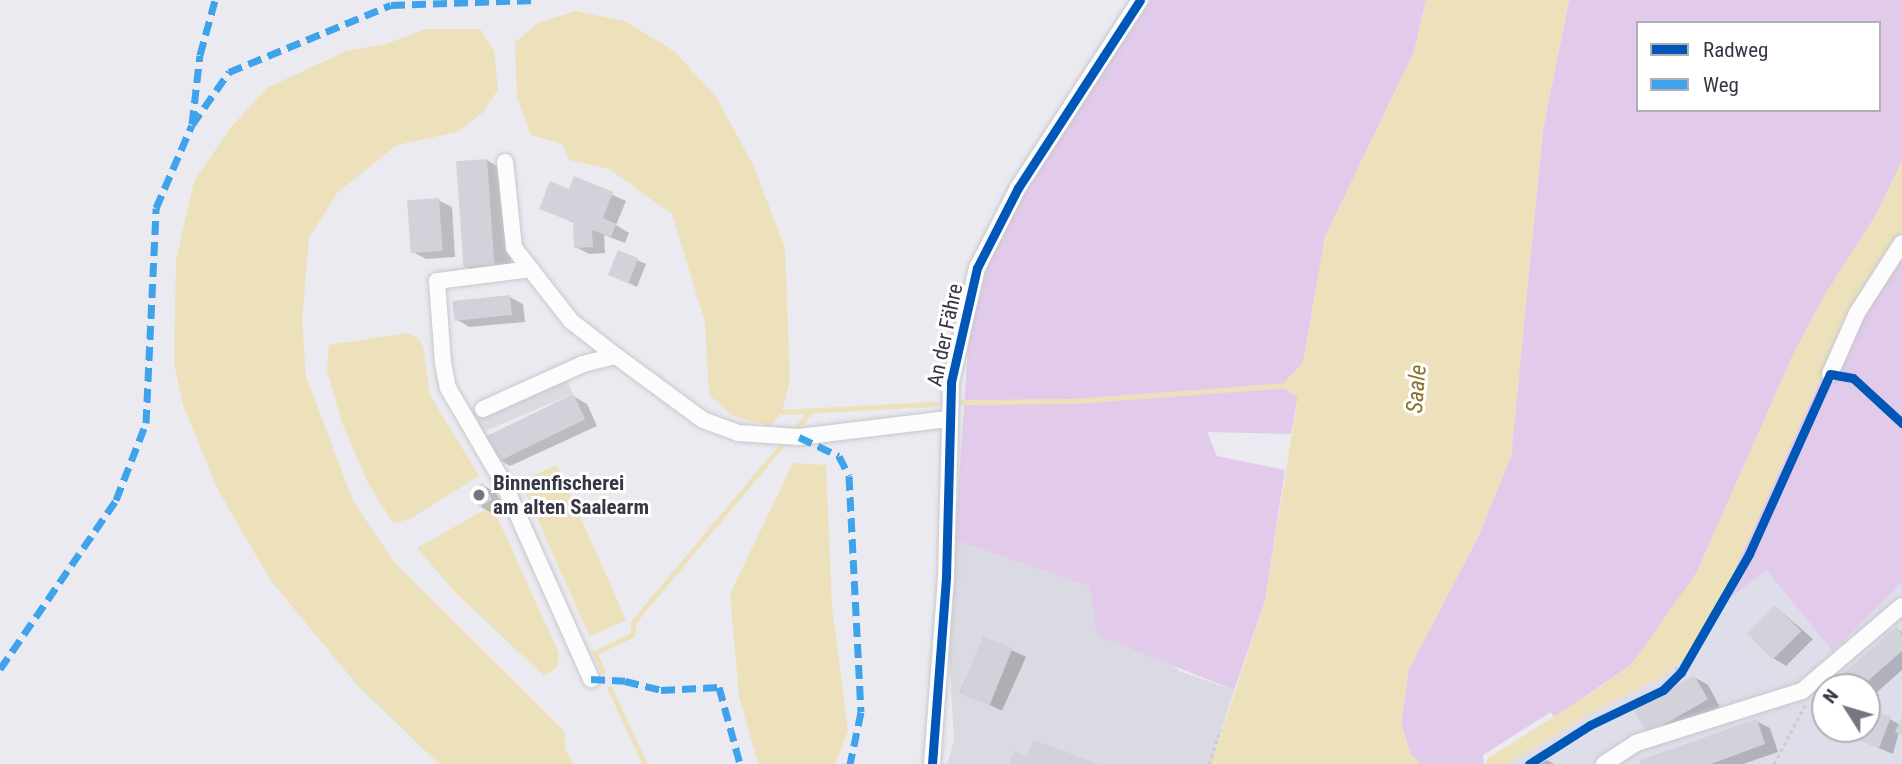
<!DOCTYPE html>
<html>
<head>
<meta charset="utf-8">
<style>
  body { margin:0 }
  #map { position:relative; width:1902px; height:764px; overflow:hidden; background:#eaeaf0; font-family:"Roboto Condensed",sans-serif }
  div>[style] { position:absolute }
  .residential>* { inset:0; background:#dedeea }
  .industrial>* { inset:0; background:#dadae2 }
  .green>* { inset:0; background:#e2cbea }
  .parking>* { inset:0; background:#dbdbe2; transform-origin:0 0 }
  .water>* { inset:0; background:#ede1bc; transform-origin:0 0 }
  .shadow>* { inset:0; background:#0003; transform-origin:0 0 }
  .stream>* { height:4.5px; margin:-2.25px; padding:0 2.25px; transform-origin:2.25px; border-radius:2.25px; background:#ede1bc }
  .canal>* { height:16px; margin:-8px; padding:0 8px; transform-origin:8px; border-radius:8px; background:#ede1bc }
  .building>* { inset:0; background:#d2d3da; transform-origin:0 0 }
  .path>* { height:2.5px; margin-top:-1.25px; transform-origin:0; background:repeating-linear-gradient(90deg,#cbcbd1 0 3.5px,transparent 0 7px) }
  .roads { filter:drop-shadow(0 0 2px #c7c7ce) drop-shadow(0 0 2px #c7c7ce) }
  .minor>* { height:16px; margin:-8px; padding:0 8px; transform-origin:8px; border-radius:8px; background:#fcfcfd }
  .quiet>* { height:7px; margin-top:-3.5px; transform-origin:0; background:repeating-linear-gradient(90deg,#3fa3ec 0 14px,transparent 0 21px) }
  .cycleway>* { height:9px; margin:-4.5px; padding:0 4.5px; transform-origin:4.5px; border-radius:4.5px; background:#0057b8 }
  .dots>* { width:19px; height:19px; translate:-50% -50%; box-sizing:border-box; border:4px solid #fff; border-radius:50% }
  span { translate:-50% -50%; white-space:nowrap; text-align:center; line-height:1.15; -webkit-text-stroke:6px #fff; paint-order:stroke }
  .street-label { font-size:21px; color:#363746 }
  .poi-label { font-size:21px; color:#363746; font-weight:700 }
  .left { translate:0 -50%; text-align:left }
  .water-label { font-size:23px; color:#88722a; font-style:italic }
  .legend { position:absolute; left:1636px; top:21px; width:245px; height:91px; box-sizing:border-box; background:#fff; border:2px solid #afafb5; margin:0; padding:9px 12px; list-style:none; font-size:21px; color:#363746 }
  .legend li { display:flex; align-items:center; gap:14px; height:35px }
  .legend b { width:35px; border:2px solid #afafb5 }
  .north { position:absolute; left:1811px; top:673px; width:70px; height:70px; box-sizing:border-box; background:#fff; border:2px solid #afafb5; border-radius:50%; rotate:307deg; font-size:19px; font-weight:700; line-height:28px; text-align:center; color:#363746 }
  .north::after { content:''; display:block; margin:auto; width:24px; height:32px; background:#757682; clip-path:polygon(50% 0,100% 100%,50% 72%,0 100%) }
</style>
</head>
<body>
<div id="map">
  <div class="residential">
    <i style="clip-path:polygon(evenodd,1766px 570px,1833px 650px,1902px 582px,1902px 764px,1506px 764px,1576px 720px,1664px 676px,1688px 655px,1717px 609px,1766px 570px,1825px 687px,1867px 687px,1867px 729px,1825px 729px,1825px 687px)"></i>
  </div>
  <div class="industrial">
    <i style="clip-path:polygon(955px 540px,1090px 587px,1179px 671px,1234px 690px,1211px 764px,947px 764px,954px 741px,949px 650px)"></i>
  </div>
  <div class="green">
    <i style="clip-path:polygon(1151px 0,1426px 0,1414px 52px,1325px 237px,1303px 363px,1281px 386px,1298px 397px,1291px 434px,1207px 432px,1217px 456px,1285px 470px,1265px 601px,1234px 690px,1097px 635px,1090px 587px,955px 540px,969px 333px,988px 265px,1021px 192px)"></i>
    <i style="clip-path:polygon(evenodd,1569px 0,1902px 0,1902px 161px,1876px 215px,1823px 298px,1792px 357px,1697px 572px,1662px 627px,1632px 664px,1554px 718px,1551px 712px,1483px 755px,1484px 764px,1420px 764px,1411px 755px,1401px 723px,1409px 669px,1478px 537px,1511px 456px,1543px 129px,1569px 0,1638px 23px,1879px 23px,1879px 110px,1638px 110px,1638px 23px)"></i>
    <i style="clip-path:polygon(1902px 239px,1902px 582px,1833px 651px,1766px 570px,1717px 609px,1836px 345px)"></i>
  </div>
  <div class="parking">
    <i style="left:567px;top:380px;width:15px;height:98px;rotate:67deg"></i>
  </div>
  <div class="water">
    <i style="clip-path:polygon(1426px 0,1569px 0,1543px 129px,1511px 456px,1478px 537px,1409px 669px,1401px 723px,1411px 755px,1420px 764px,1211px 764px,1265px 601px,1298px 397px,1281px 386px,1303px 363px,1325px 237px,1414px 52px)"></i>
    <i style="clip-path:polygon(576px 11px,627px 22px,675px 52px,717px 98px,753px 165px,785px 248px,790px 380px,782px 412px,770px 426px,733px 416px,709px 395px,705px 322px,672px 214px,609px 169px,569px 160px,562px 144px,531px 135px,517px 98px,515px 42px,540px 22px)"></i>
    <i style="clip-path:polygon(426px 29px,480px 29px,494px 51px,498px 90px,482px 113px,457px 132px,397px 145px,337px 193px,309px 238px,302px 320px,306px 376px,353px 501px,395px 563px,565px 732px,565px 749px,574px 764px,439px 764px,358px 686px,271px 581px,218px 490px,183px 405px,174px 364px,176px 260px,194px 181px,231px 127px,267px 88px,346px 51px,386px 44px)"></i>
    <i style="clip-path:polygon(1902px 161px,1902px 239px,1836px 345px,1717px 609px,1688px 655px,1664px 676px,1576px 720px,1569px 709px,1632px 664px,1697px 572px,1792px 357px,1823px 298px,1876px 215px)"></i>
    <i style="clip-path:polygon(407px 333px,417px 337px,423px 346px,430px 395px,479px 476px,410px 519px,393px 523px,367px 481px,342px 423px,327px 370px,329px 345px)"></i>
    <i style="clip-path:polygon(793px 463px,826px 465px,832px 607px,848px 731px,835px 764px,758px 764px,739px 696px,730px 594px)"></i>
    <i style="left:557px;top:465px;width:170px;height:40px;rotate:66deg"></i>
    <i style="clip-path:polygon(488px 508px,495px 512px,559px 653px,557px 667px,544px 676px,455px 592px,417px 548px)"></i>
  </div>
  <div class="shadow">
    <i style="clip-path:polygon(487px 160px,505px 171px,512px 275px,482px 277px,465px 266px)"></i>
    <i style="clip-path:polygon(575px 178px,626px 201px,616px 225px,629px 233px,625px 243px,604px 235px,605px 253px,589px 254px,576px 247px,574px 223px,541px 208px,570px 191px)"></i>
    <i style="clip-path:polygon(438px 200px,452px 207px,455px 257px,426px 259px,413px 252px)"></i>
    <i style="clip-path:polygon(637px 260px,646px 264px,637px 287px,610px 274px)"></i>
    <i style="clip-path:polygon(510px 297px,523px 304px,525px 322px,469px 327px,456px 319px)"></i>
    <i style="clip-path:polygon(573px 396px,587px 404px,597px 426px,510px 466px,497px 458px)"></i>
    <i style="clip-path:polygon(483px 485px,496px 493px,505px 508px,494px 514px,481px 507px)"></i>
    <i style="clip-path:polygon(1776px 607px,1813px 639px,1786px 666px,1773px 658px)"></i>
    <i style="clip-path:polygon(1896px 629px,1902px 632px,1902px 670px,1867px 701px,1867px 687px,1839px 687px)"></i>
    <i style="left:984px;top:638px;width:46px;height:59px;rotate:24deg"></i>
    <i style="clip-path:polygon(1694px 677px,1708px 685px,1720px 707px,1661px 740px,1636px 710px)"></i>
    <i style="clip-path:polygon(1867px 718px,1890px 719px,1900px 725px,1902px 721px,1893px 754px,1835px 730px,1867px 729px)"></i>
    <i style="clip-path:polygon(1756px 721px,1770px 728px,1778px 752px,1743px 764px,1643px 764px)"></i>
    <i style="clip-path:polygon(1547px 760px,1554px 764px,1540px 764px)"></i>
  </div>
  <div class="stream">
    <i style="left:962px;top:402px;width:113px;rotate:-0.5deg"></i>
    <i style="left:1075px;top:401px;width:212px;rotate:-4.3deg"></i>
    <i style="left:782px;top:412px;width:155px;rotate:-3deg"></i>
    <i style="left:792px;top:433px;width:29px;rotate:-49deg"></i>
    <i style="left:603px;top:672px;width:21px;rotate:-115deg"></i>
    <i style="left:594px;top:653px;width:42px;rotate:-25.3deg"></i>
    <i style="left:632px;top:635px;width:14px;rotate:-82deg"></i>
    <i style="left:634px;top:621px;width:236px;rotate:-50deg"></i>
    <i style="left:610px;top:688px;width:84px;rotate:65.3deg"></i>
  </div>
  <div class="canal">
    <i style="left:1494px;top:764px;width:112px;rotate:-32.3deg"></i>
  </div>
  <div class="building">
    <i style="left:487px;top:159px;width:106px;height:31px;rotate:86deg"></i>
    <i style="clip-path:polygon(574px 176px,613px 192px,603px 218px,616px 224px,611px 237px,592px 230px,593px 247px,574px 248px,573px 222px,539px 209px,550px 181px,569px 189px)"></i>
    <i style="left:439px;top:198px;width:53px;height:32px;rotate:86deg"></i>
    <i style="left:618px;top:250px;width:22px;height:27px;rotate:22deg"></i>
    <i style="left:510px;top:295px;width:20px;height:58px;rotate:84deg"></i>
    <i style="left:573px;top:394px;width:28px;height:98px;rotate:64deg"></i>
    <i style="left:483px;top:483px;width:19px;height:15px;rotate:62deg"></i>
    <i style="left:1775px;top:605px;width:37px;height:40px;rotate:45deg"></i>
    <i style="clip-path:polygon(1896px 627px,1902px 634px,1902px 651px,1861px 687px,1836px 687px,1833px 683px)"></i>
    <i style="left:983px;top:636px;width:32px;height:62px;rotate:22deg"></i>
    <i style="left:1694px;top:675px;width:28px;height:70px;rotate:60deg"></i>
    <i style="clip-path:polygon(1875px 711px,1891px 717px,1879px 748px,1829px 729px,1867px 729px,1867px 716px,1873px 718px)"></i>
    <i style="clip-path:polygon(1902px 717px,1902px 735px,1895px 732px)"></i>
    <i style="clip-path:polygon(1757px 719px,1765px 744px,1711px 764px,1641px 764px,1640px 760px)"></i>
    <i style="clip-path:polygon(1033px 740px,1099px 764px,1009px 764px,1014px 751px,1027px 756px)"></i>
  </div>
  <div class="path">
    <i style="left:1675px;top:667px;width:8px;rotate:40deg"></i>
    <i style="left:1209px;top:764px;width:36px;rotate:-72deg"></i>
    <i style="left:1774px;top:764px;width:67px;rotate:-62.3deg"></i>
  </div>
  <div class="roads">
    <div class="minor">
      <i style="left:505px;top:162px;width:86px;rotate:84deg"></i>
      <i style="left:514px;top:248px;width:93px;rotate:52deg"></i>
      <i style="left:571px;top:321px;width:57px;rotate:37.9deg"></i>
      <i style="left:531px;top:269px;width:95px;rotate:172.7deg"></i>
      <i style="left:437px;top:281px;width:82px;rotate:85.8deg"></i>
      <i style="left:443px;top:363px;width:25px;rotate:79deg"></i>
      <i style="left:448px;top:388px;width:109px;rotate:59.7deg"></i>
      <i style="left:503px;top:482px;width:216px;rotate:65.9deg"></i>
      <i style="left:1830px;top:374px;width:67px;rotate:-66.1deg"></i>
      <i style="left:1857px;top:313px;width:83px;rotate:-57.3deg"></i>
      <i style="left:483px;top:409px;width:110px;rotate:-24.2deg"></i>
      <i style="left:583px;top:364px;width:34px;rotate:-14deg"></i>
      <i style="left:616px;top:356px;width:108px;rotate:36.3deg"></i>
      <i style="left:703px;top:420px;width:37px;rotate:20deg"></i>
      <i style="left:738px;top:433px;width:61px;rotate:3.8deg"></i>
      <i style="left:799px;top:437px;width:150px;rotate:-6.9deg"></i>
      <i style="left:932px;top:764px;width:188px;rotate:-85.7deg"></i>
      <i style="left:946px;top:577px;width:195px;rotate:-88.5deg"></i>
      <i style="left:951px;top:382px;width:117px;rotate:-77.2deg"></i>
      <i style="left:977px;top:268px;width:90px;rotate:-62.9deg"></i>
      <i style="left:1018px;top:188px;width:224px;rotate:-57deg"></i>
      <i style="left:1604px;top:764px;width:38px;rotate:-33deg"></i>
      <i style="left:1636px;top:743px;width:174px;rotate:-17.4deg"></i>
      <i style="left:1802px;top:691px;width:131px;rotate:-40.4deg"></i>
    </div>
  </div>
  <div class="quiet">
    <i style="left:192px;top:124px;width:69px;rotate:-83.4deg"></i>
    <i style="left:200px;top:55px;width:57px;rotate:-74.7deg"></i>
    <i style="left:799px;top:437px;width:44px;rotate:25.4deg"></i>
    <i style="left:839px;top:456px;width:22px;rotate:63deg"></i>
    <i style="left:849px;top:476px;width:236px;rotate:87.1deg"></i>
    <i style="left:861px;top:712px;width:53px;rotate:101.9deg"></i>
    <i style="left:0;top:669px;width:205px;rotate:-55.5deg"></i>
    <i style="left:116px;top:500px;width:83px;rotate:-68.7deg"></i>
    <i style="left:146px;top:423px;width:215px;rotate:-87.3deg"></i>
    <i style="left:156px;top:208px;width:90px;rotate:-66.6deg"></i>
    <i style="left:192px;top:125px;width:65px;rotate:-55.1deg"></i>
    <i style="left:229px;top:72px;width:175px;rotate:-22.5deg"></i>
    <i style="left:391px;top:5px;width:146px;rotate:-2deg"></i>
    <i style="left:591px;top:679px;width:34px;rotate:3deg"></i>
    <i style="left:625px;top:681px;width:37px;rotate:14deg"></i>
    <i style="left:661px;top:690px;width:58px;rotate:-3deg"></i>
    <i style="left:719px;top:687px;width:80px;rotate:74.7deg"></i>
  </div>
  <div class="cycleway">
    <i style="left:932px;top:764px;width:188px;rotate:-85.7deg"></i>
    <i style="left:946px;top:577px;width:195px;rotate:-88.5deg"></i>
    <i style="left:951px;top:382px;width:117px;rotate:-77.2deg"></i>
    <i style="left:977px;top:268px;width:90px;rotate:-62.9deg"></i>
    <i style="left:1018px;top:188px;width:224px;rotate:-57deg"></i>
    <i style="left:1529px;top:764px;width:72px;rotate:-32.6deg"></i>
    <i style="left:1590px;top:725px;width:81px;rotate:-25.6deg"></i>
    <i style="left:1663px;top:690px;width:25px;rotate:-45deg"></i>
    <i style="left:1681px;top:672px;width:136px;rotate:-60deg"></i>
    <i style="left:1749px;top:554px;width:197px;rotate:-65.8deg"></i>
    <i style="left:1830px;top:374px;width:23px;rotate:10deg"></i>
    <i style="left:1853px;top:378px;width:67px;rotate:42.6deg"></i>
  </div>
  <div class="dots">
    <i style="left:479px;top:495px;background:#757682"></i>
  </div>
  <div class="street-label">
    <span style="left:945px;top:335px;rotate:-78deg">An der Fähre</span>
  </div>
  <div class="poi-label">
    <span class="left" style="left:493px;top:495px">Binnenfischerei<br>am alten Saalearm</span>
  </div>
  <div class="water-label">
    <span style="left:1417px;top:389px;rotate:-85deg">Saale</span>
  </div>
  <ul class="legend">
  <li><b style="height:9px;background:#0057b8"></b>Radweg</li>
  <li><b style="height:9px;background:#3fa3ec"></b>Weg</li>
  </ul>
  <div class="north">N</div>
</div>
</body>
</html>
